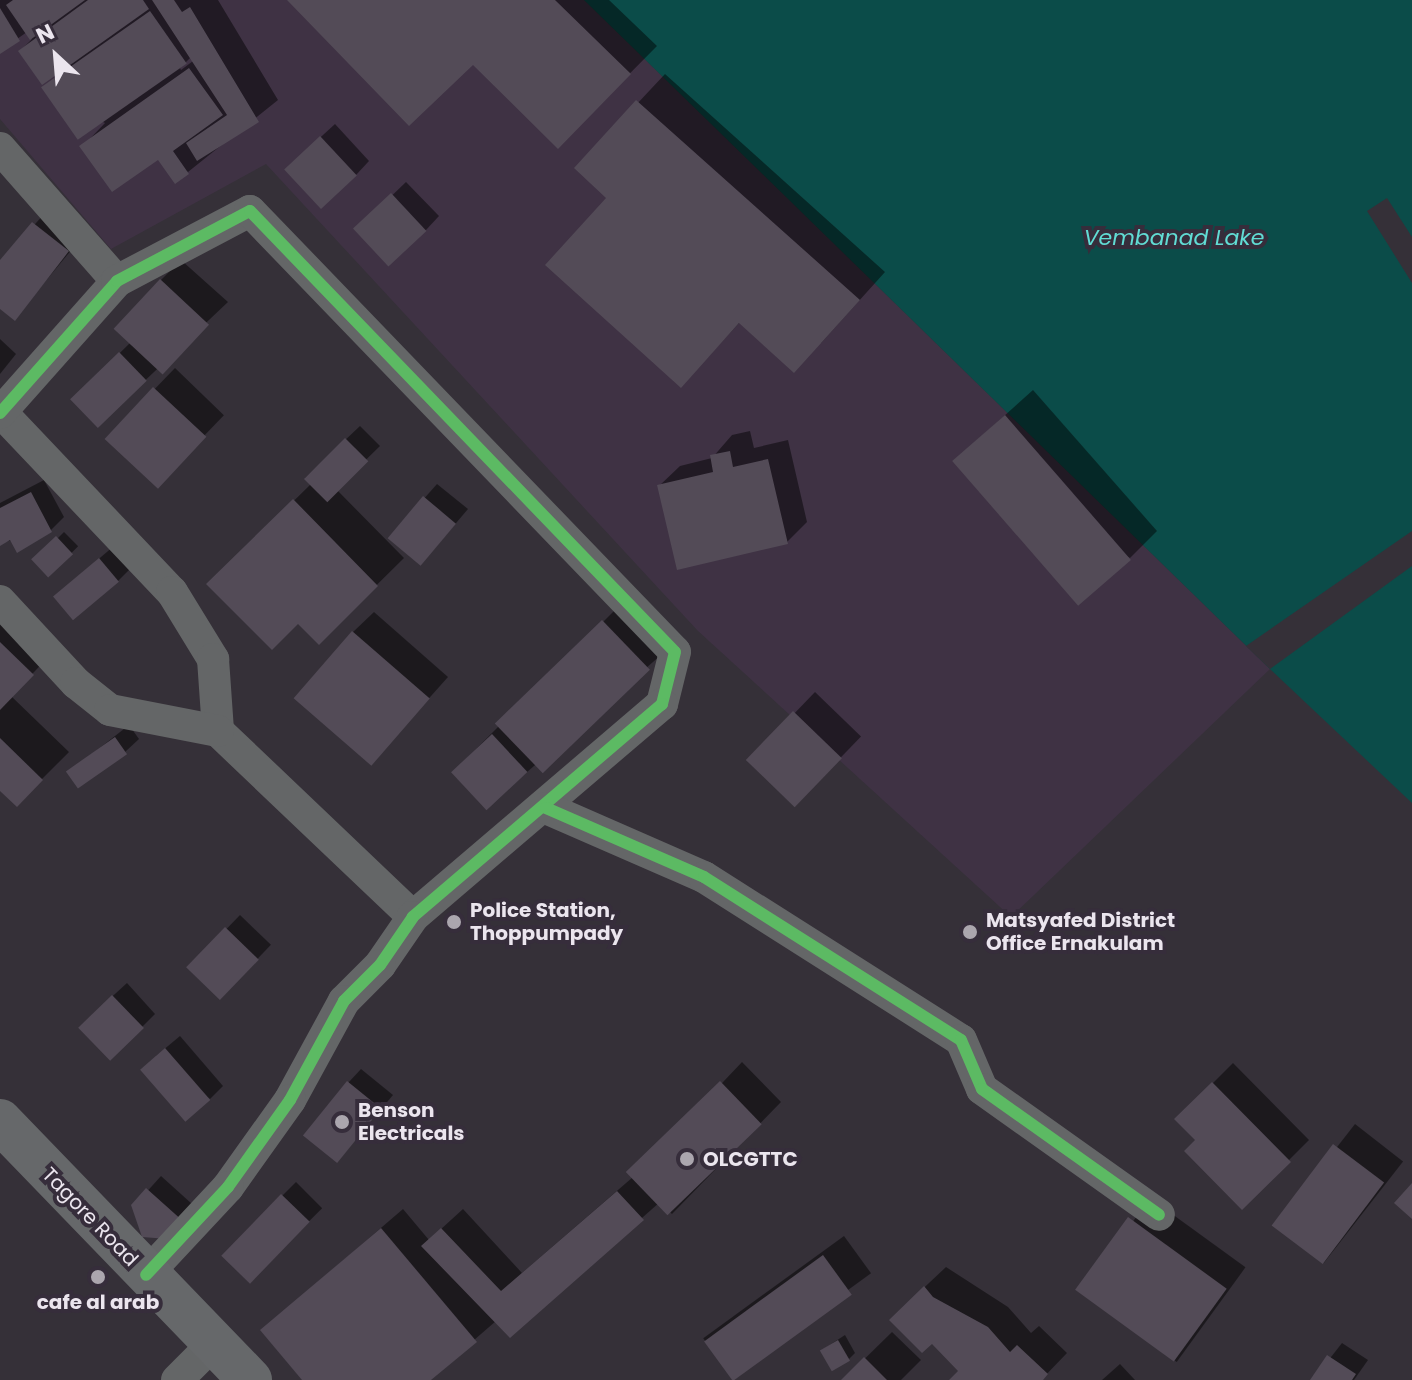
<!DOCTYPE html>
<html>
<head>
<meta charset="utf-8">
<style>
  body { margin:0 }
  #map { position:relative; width:1412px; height:1380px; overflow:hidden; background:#353038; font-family:Poppins,sans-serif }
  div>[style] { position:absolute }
  .built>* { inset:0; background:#3f3244 }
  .water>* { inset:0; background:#0b4c49 }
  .pier>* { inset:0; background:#353038 }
  .shadow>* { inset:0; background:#0007; transform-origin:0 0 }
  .building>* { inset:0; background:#534b57; transform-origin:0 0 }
  .minor>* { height:32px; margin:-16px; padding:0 16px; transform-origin:16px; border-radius:16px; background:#646667 }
  .secondary>* { height:44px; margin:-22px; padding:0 22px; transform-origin:22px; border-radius:22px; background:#66686a }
  .cycleway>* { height:12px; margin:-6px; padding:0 6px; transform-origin:6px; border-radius:6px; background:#5cba63 }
  .dots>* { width:22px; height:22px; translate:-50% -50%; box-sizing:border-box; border:4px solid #362d3b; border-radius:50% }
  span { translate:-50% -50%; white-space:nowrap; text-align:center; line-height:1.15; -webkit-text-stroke:8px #362d3b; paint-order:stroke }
  .poi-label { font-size:20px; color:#ebe5ee; font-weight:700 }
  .left { translate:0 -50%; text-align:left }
  .street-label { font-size:20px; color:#ebe5ee }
  .water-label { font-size:22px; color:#61dcd4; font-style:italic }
  .north { position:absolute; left:16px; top:16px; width:80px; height:80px; -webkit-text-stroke:6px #362d3b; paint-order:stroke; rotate:334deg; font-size:22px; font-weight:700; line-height:32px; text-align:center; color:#ebe5ee }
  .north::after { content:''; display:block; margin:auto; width:28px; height:36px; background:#ebe5ee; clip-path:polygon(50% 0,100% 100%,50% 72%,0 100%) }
</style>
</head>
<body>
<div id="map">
  <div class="built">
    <i style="clip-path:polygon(0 0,584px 0,1270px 669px,1011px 917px,698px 631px,266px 164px,111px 249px,0 119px)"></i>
  </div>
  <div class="water">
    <i style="clip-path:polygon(584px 0,1412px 0,1412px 803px,1270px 669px)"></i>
  </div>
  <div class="pier">
    <i style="clip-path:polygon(1387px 198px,1412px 237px,1412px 283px,1367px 211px)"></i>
    <i style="clip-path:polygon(1412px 531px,1412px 566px,1270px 669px,1246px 646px)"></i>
  </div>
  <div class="shadow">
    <i style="clip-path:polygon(evenodd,0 0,218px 0,278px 100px,188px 172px,158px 157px,82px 147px,105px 123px,45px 89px,64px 70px,20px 51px,32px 39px,27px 32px,0 51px,0 0,191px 57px,193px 61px,181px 70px,180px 68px,191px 57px)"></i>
    <i style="clip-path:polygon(290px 0,609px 0,657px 46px,558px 146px,473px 62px)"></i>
    <i style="clip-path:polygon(665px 74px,885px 272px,821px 343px,740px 322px,707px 358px,609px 198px,577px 168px)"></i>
    <i style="clip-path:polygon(335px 124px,369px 161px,356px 175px,300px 156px)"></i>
    <i style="clip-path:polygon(406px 182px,439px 216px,426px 230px,357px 229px)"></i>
    <i style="clip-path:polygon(54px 203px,88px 230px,15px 318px,0 306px,0 263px)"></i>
    <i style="clip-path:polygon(181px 260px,228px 302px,98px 425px,73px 399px,131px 342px,161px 280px)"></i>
    <i style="clip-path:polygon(0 339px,16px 354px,0 374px)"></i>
    <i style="left:175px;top:368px;width:68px;height:98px;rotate:44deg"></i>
    <i style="clip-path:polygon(1033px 390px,1157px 531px,1130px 558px,954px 461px)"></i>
    <i style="clip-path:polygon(360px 426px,380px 446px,336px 489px,404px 558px,319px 642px,298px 621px,209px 584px,311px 484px,305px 478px)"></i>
    <i style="clip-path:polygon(750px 431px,754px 448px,788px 440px,807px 522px,787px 542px,659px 486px,680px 466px,712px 458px,732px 435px)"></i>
    <i style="clip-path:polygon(44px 480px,64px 517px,50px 531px,0 543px,0 503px)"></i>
    <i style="clip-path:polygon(437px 484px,468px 509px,434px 549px,390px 537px)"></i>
    <i style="left:64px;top:532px;width:20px;height:40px;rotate:45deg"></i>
    <i style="clip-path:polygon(114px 546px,131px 568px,118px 581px,69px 584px)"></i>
    <i style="clip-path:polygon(0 589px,59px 646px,11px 696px,69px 752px,17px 804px,0 788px)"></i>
    <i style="clip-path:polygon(624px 601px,669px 648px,487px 807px,467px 758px)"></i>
    <i style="clip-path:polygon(374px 612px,448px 677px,390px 742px,353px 632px)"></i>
    <i style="left:815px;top:692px;width:64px;height:95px;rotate:44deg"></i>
    <i style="clip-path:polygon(129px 725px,139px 739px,125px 752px,69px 772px)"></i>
    <i style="left:240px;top:915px;width:43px;height:73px;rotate:44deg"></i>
    <i style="clip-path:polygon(127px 983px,155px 1014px,142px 1027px,93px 1014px)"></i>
    <i style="clip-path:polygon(180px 1036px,223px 1086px,210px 1099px,156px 1056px)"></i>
    <i style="clip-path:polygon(742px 1062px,781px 1102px,672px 1214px,660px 1202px,510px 1335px,496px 1321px,428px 1380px,304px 1380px,262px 1330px,403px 1209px,429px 1240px,463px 1209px,522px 1273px,633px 1177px)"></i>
    <i style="clip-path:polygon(1233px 1063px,1309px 1140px,1242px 1207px,1198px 1140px,1177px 1119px)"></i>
    <i style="clip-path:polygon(361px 1069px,393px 1095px,337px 1162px,348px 1083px)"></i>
    <i style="left:1355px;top:1124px;width:61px;height:129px;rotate:38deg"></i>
    <i style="left:161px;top:1176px;width:47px;height:40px;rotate:42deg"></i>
    <i style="left:296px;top:1182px;width:37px;height:103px;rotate:45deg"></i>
    <i style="left:1150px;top:1198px;width:118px;height:117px;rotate:36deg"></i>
    <i style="left:844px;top:1236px;width:46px;height:174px;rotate:54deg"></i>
    <i style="clip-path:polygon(946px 1267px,1008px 1307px,1031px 1333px,1039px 1326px,1067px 1353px,1041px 1380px,951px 1380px,961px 1370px,932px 1341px,912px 1299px)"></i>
    <i style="clip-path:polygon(892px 1332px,921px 1360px,901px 1380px,843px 1380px)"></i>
    <i style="clip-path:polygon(845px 1335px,855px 1353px,849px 1359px,822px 1350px)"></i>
    <i style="clip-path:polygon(1342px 1343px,1368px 1360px,1354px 1380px,1313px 1380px)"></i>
    <i style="clip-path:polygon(1120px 1364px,1135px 1380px,1102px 1380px)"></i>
  </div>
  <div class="building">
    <i style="clip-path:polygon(13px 0,85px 0,30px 40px,6px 5px)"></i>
    <i style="clip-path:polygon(88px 0,143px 0,149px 9px,42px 85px,18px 51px)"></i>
    <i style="clip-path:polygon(152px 0,174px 0,182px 12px,190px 7px,259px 122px,197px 161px,186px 143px,227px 115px)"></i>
    <i style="clip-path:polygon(287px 0,555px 0,631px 74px,558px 149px,473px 65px,409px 126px)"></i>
    <i style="clip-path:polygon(0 8px,20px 41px,0 54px)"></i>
    <i style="left:150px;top:11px;width:64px;height:133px;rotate:55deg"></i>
    <i style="clip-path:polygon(189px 68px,223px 115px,173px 151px,189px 174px,175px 184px,158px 160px,112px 192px,79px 146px)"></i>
    <i style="clip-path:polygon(636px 100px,860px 300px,794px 373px,739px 323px,681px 388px,545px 265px,606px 198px,574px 168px)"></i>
    <i style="left:320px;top:136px;width:54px;height:49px;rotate:47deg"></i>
    <i style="left:391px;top:193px;width:52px;height:52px;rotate:47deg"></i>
    <i style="clip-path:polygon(32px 222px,69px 251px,15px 321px,0 309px,0 260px)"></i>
    <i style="left:160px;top:279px;width:67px;height:68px;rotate:43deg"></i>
    <i style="left:119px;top:352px;width:40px;height:68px;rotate:46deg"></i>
    <i style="left:153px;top:387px;width:73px;height:71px;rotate:43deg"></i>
    <i style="left:1005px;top:415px;width:192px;height:70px;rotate:49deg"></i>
    <i style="left:345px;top:438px;width:33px;height:58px;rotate:45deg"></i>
    <i style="clip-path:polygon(730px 451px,733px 467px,768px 459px,788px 544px,677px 570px,657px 485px,713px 472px,710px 455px)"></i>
    <i style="clip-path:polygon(31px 492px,52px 532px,17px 553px,10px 540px,0 546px,0 508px)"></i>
    <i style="left:423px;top:496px;width:43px;height:55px;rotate:40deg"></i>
    <i style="clip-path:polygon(293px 499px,378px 586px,319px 645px,298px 624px,272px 650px,206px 584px)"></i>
    <i style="left:56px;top:536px;width:25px;height:34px;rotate:47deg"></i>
    <i style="left:99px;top:558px;width:31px;height:60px;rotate:50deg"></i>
    <i style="left:602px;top:620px;width:69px;height:149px;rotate:46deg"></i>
    <i style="left:352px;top:631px;width:103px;height:89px;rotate:41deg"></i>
    <i style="clip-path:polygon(0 642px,34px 675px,0 710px)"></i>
    <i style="left:793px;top:711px;width:68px;height:68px;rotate:44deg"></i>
    <i style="left:492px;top:734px;width:52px;height:56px;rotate:47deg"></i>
    <i style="left:115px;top:737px;width:21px;height:60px;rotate:55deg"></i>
    <i style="clip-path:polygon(0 738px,43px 780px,17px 807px,0 791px)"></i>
    <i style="left:225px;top:927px;width:47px;height:56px;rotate:44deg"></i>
    <i style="left:112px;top:995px;width:46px;height:47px;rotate:46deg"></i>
    <i style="left:165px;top:1048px;width:69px;height:33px;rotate:49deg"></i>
    <i style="left:347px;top:1081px;width:44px;height:70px;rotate:39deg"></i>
    <i style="left:720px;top:1081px;width:60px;height:131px;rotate:46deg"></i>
    <i style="clip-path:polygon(1212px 1082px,1291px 1162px,1242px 1210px,1184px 1151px,1195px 1140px,1174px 1119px)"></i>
    <i style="left:1333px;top:1144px;width:64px;height:102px;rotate:37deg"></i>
    <i style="clip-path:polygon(1412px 1183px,1412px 1219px,1394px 1203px)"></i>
    <i style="clip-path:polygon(146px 1188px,184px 1222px,168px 1239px,142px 1237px,131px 1205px)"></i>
    <i style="clip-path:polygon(617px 1191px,644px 1220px,510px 1338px,421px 1246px,441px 1228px,501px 1291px)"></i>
    <i style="left:281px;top:1194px;width:40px;height:86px;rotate:44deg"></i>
    <i style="left:1128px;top:1217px;width:122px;height:90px;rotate:36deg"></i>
    <i style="clip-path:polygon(381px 1228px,477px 1342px,431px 1380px,302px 1380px,260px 1330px)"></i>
    <i style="left:823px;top:1255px;width:49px;height:147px;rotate:54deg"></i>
    <i style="clip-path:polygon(924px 1286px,933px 1297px,988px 1327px,1010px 1352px,1017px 1345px,1048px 1374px,1043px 1380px,949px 1380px,958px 1371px,932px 1344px,922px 1353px,889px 1320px)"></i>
    <i style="left:838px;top:1340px;width:24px;height:21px;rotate:60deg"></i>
    <i style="clip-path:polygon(1327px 1355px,1356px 1374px,1352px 1380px,1310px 1380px)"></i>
    <i style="clip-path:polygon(864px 1357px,887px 1380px,841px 1380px)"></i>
  </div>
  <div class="minor">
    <i style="left:0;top:148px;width:177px;rotate:48.7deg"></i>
    <i style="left:1px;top:412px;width:248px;rotate:46.5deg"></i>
    <i style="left:172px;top:592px;width:79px;rotate:58.5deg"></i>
    <i style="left:213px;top:659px;width:72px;rotate:86deg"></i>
    <i style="left:218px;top:731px;width:269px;rotate:43.6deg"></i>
    <i style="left:0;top:413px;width:176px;rotate:-48.4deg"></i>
    <i style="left:117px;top:281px;width:150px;rotate:-27.8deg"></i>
    <i style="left:250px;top:211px;width:612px;rotate:46.06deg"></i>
    <i style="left:675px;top:652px;width:54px;rotate:104deg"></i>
    <i style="left:662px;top:704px;width:328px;rotate:139.5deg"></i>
    <i style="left:413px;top:917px;width:58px;rotate:124.5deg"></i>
    <i style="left:380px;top:965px;width:51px;rotate:135deg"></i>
    <i style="left:344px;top:1001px;width:113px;rotate:118.6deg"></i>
    <i style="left:290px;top:1100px;width:107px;rotate:125.5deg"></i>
    <i style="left:228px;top:1187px;width:120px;rotate:133deg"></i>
    <i style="left:0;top:601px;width:112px;rotate:47.2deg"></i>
    <i style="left:76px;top:683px;width:43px;rotate:38.5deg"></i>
    <i style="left:110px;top:710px;width:110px;rotate:11deg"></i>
    <i style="left:546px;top:808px;width:172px;rotate:23.6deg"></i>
    <i style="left:704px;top:877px;width:304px;rotate:32.4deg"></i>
    <i style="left:961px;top:1040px;width:53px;rotate:66.8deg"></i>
    <i style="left:982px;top:1089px;width:217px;rotate:35.4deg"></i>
    <i style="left:177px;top:1380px;width:49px;rotate:-45deg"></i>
  </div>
  <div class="secondary">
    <i style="left:0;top:1121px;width:360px;rotate:46deg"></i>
  </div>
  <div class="cycleway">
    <i style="left:0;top:413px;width:176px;rotate:-48.4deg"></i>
    <i style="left:117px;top:281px;width:150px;rotate:-27.8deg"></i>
    <i style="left:250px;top:211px;width:612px;rotate:46.06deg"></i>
    <i style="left:675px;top:652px;width:54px;rotate:104deg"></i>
    <i style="left:662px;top:704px;width:328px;rotate:139.5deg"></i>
    <i style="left:413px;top:917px;width:58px;rotate:124.5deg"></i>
    <i style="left:380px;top:965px;width:51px;rotate:135deg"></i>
    <i style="left:344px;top:1001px;width:113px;rotate:118.6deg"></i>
    <i style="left:290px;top:1100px;width:107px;rotate:125.5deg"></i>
    <i style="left:228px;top:1187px;width:120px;rotate:133deg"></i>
    <i style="left:546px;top:808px;width:172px;rotate:23.6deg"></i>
    <i style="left:704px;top:877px;width:304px;rotate:32.4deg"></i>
    <i style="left:961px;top:1040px;width:53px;rotate:66.8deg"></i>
    <i style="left:982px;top:1089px;width:217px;rotate:35.4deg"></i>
  </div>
  <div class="dots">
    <i style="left:454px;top:922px;background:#aba6ae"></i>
    <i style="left:970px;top:932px;background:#aba6ae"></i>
    <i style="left:342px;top:1122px;background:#aba6ae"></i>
    <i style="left:687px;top:1159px;background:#aba6ae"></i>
    <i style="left:98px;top:1277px;background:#aba6ae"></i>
  </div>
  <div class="poi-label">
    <span class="left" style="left:470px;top:922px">Police Station,<br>Thoppumpady</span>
    <span class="left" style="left:986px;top:932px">Matsyafed District<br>Office Ernakulam</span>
    <span class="left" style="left:358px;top:1122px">Benson<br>Electricals</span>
    <span class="left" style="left:703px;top:1159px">OLCGTTC</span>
    <span style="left:98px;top:1302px">cafe al arab</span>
  </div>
  <div class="street-label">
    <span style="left:90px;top:1217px;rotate:46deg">Tagore Road</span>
  </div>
  <div class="water-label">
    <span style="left:1174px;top:238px">Vembanad Lake</span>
  </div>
  <div class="north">N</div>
</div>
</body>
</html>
